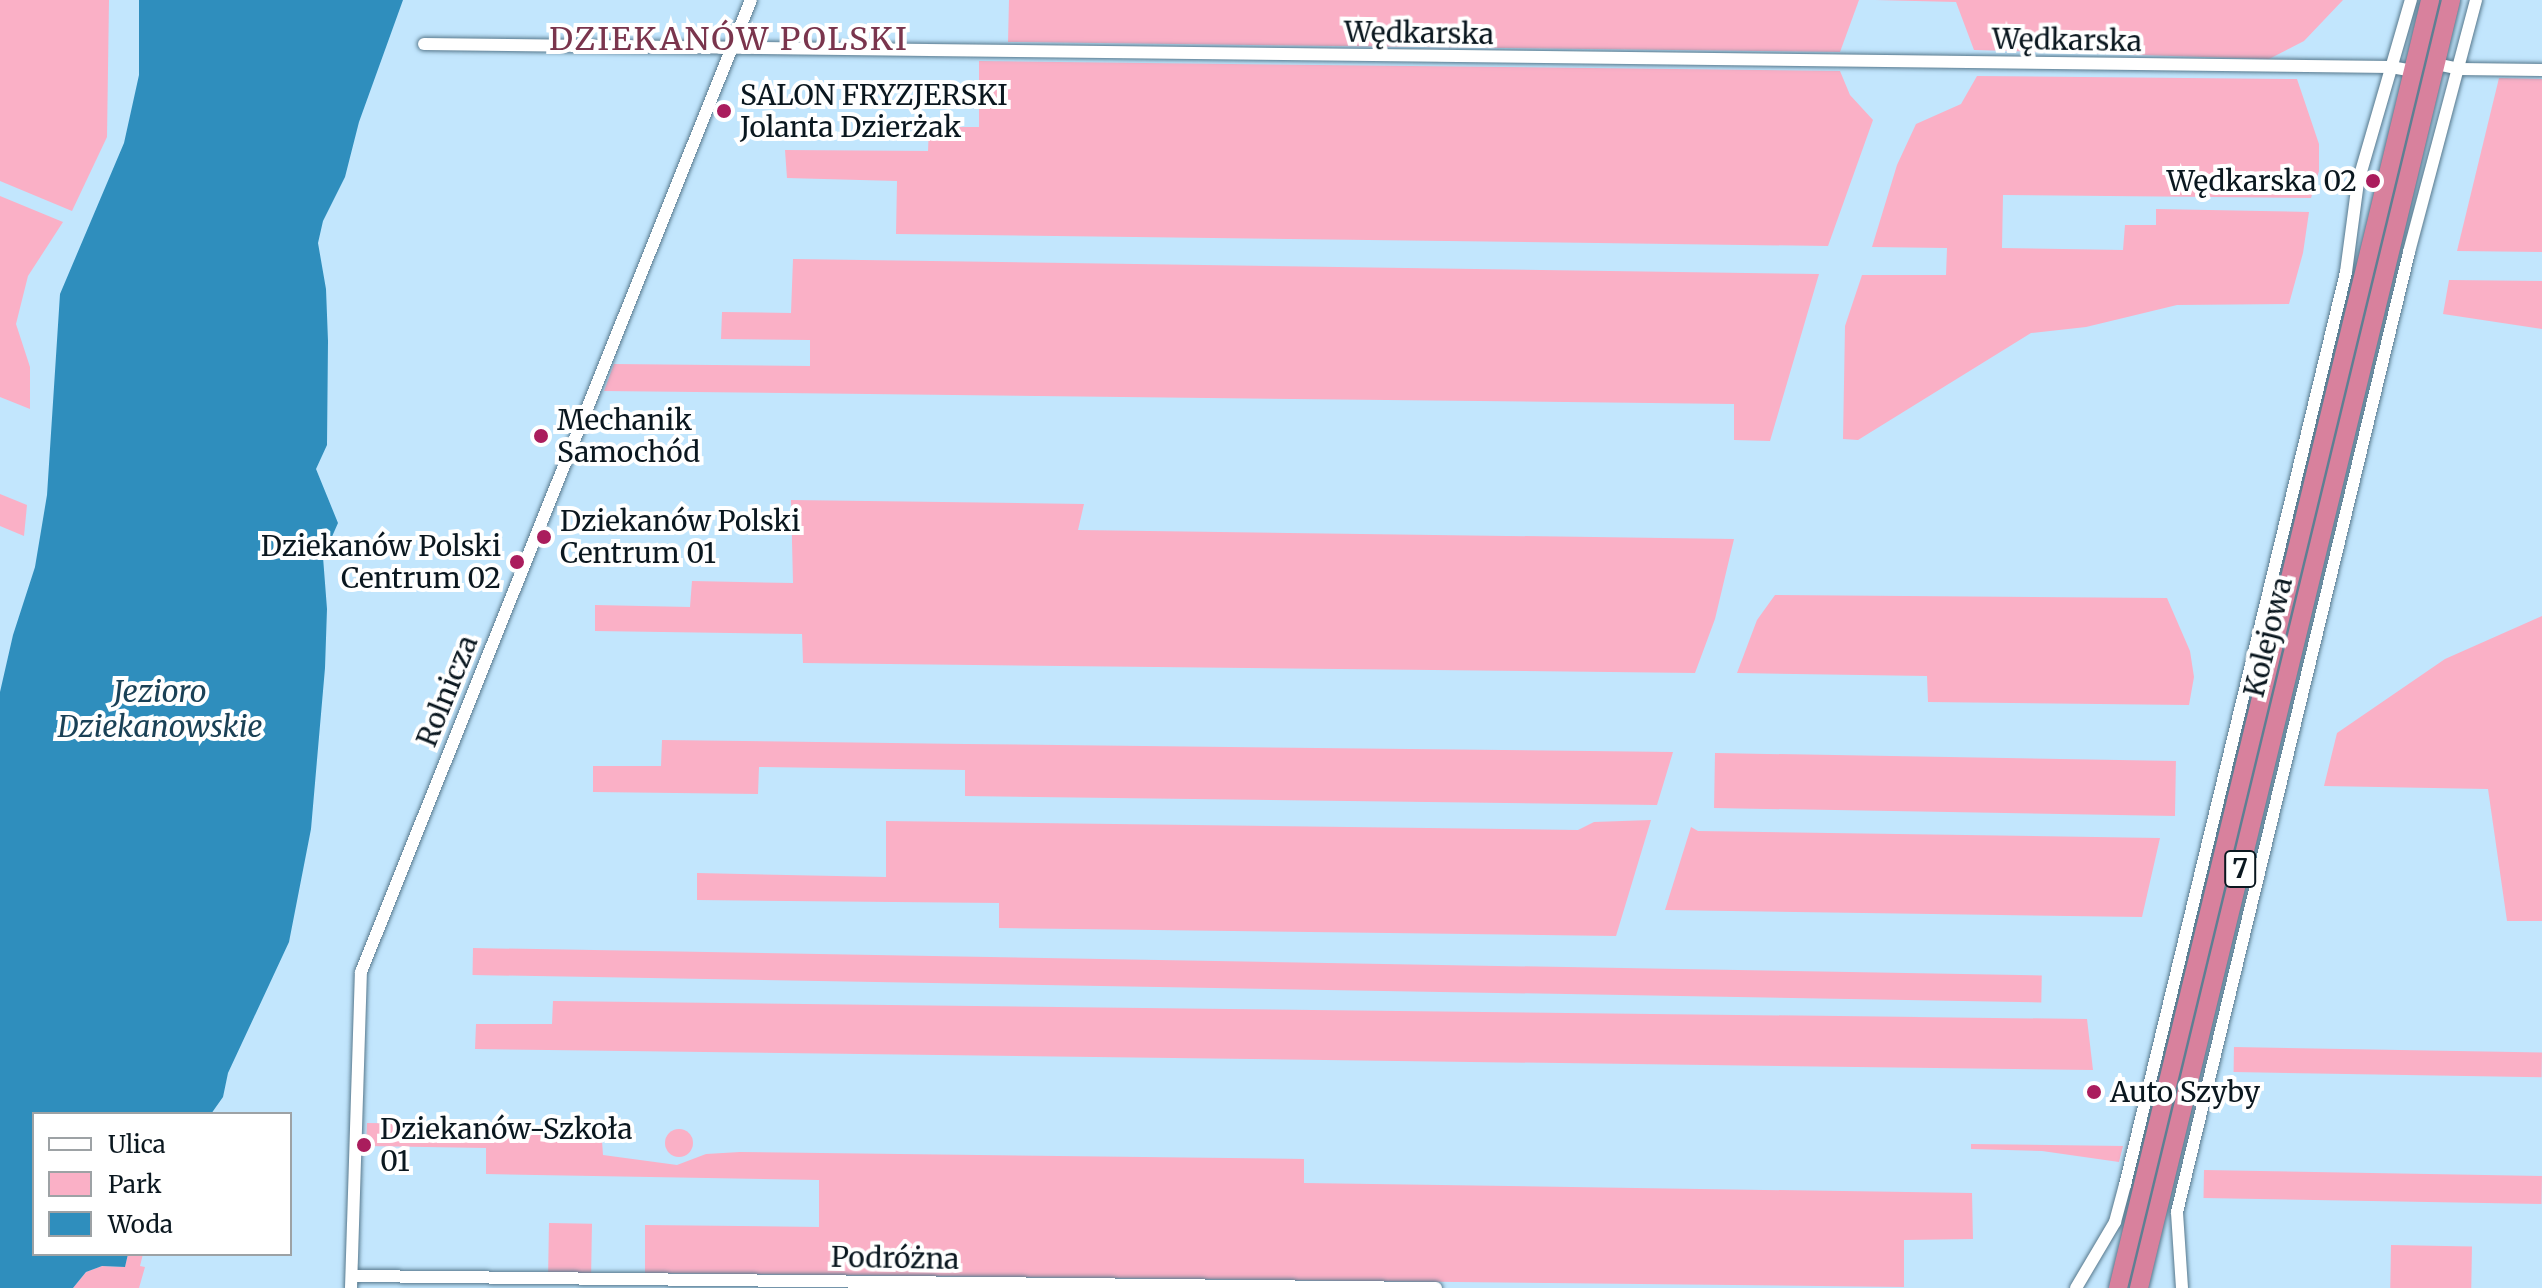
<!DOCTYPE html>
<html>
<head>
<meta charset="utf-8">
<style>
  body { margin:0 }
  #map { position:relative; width:2542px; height:1288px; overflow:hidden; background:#c2e6fd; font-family:Merriweather,serif }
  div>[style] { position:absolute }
  .green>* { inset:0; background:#fab0c6; transform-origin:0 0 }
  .round { border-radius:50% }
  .water>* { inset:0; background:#2f8ebd }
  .roads { filter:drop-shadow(0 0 2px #57788c) drop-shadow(0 0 2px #57788c) }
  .minor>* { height:12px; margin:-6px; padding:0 6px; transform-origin:6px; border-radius:6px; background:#fff }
  .highway>* { height:18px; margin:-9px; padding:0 9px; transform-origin:9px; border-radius:9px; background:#d8819d }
  .dots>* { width:22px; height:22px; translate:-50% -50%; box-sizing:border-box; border:4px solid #fff; border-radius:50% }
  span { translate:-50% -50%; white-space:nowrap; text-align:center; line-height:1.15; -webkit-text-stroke:8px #fff; paint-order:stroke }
  .shield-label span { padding:2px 6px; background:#fff; border:2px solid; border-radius:6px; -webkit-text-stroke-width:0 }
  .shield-label { font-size:26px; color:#0a171f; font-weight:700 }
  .street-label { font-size:28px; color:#0a171f }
  .poi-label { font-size:28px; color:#0a171f }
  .left { translate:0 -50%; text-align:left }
  .right { translate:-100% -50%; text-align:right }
  .water-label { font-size:30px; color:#1a4156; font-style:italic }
  .quarter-label { font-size:32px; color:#7a354d; letter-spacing:2px }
  .legend { position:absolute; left:32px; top:1112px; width:260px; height:144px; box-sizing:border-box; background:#fff; border:2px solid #9da2a5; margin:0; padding:10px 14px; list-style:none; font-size:24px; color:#0a171f }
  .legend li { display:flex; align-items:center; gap:16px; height:40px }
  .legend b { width:40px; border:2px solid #9da2a5 }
</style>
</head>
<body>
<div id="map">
  <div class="green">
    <i style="clip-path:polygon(0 0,109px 0,107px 137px,72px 211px,0 181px)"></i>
    <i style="clip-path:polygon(1009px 0,1859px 0,1840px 52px,1008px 42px)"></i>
    <i style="clip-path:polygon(1875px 0,2343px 0,2304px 41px,2269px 59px,1974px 50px,1956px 2px)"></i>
    <i style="clip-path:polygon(979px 61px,1840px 71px,1850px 95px,1873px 120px,1828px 246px,896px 234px,897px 181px,787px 178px,785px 150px,928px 151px,929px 127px,979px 127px)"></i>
    <i style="clip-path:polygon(1977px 76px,2297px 79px,2319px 144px,2319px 171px,2311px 198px,2003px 195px,2002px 248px,2123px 250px,2125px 225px,2156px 225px,2156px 209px,2309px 212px,2303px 253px,2289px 304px,2177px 305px,2086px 327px,2031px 333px,1858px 440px,1843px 439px,1845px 326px,1862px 275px,1946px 275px,1947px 248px,1872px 247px,1897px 165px,1916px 124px,1961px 104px)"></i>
    <i style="clip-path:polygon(2499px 78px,2542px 79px,2542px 252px,2457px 251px)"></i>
    <i style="clip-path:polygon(0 196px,63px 222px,28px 276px,16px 324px,30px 367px,30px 409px,0 397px)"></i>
    <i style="clip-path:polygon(793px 259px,1819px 274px,1770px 441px,1734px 440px,1734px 404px,604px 391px,614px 364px,810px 366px,810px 340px,721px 339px,722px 312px,791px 313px)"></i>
    <i style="clip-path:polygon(2449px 280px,2542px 281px,2542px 329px,2443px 314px)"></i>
    <i style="clip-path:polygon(0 494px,27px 505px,24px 536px,0 526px)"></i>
    <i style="clip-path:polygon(791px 500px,1084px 504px,1078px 530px,1734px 539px,1715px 619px,1695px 673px,803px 663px,802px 634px,595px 631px,595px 605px,690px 607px,692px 581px,793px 583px)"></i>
    <i style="clip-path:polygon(1775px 595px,2167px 598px,2190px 651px,2194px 677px,2189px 705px,1928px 702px,1927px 676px,1737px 673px,1757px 620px)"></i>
    <i style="clip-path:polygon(2542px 616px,2542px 921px,2507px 921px,2488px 789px,2324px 786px,2337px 733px,2445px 659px)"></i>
    <i style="clip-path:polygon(662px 740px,965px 744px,1673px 752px,1657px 805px,965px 796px,965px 770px,759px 767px,758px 794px,593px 792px,593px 766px,661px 766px)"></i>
    <i style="left:1715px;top:753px;width:461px;height:55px;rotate:1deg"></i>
    <i style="clip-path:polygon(1651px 820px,1616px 936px,999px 928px,999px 903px,697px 900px,697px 873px,886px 877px,886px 821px,1578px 830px,1594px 822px)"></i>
    <i style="clip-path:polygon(1691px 827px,1698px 831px,2160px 838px,2142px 917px,1665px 910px)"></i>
    <i style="left:473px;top:948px;width:1569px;height:27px;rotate:1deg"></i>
    <i style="clip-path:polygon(553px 1001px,2087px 1019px,2093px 1070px,475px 1049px,476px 1024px,552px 1024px)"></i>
    <i style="left:2234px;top:1047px;width:308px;height:25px;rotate:1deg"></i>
    <i style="clip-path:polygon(367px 1123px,601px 1126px,603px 1155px,677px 1165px,706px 1154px,740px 1152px,1304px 1159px,1304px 1183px,1972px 1193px,1973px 1239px,1904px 1240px,1904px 1287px,645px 1273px,645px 1225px,819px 1227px,819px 1180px,486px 1174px,486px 1148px,366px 1146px)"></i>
    <i class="round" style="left:665px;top:1129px;width:28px;height:28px"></i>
    <i style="clip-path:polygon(1971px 1144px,2123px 1146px,2119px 1162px,2042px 1151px,1971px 1149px)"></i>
    <i style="left:2204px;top:1170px;width:338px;height:28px;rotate:1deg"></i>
    <i style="left:549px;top:1223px;width:43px;height:50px;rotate:1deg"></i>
    <i style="left:2391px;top:1245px;width:81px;height:43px;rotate:1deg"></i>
    <i style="clip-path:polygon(128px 1254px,143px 1254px,140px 1266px,145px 1267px,139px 1288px,73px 1288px,86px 1272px,102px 1266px,125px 1267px)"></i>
  </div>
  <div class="water">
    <i style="clip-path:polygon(139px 0,403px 0,359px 122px,345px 177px,323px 221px,318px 243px,326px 289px,328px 341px,327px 445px,316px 469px,338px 523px,323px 557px,327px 609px,325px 668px,311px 829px,289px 942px,228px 1073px,223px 1097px,211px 1114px,34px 1114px,34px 1254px,128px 1254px,125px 1267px,102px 1266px,86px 1272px,73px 1288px,0 1288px,0 692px,13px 635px,35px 567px,47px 495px,60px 294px,124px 143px,139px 75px)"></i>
  </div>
  <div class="roads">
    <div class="minor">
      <i style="left:424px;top:44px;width:1967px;rotate:0.67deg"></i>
      <i style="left:2391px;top:67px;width:22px;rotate:10deg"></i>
      <i style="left:2436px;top:64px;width:24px;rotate:12deg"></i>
      <i style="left:2459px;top:69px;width:83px;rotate:0.7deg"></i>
      <i style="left:354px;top:1276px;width:1082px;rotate:0.64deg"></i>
      <i style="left:351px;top:1288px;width:316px;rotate:-88.2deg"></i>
      <i style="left:361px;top:972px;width:1047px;rotate:-68.14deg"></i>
      <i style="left:2076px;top:1288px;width:77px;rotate:-59.4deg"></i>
      <i style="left:2115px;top:1222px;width:38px;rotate:-75deg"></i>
      <i style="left:2125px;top:1185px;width:939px;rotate:-76.39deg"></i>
      <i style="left:2346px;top:272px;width:91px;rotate:-82.4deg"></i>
      <i style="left:2358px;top:182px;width:190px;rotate:-73.8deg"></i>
      <i style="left:2182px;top:1288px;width:76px;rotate:-93.8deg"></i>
      <i style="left:2177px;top:1212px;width:988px;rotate:-76.41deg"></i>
      <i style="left:2409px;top:252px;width:261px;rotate:-75.1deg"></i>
    </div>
    <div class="highway">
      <i style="left:2118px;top:1288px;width:1325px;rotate:-76.38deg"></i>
      <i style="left:2139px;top:1288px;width:1325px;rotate:-76.38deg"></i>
    </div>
  </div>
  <div class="dots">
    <i style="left:724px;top:111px;background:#aa1d5d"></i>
    <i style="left:2373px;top:181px;background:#aa1d5d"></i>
    <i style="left:541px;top:436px;background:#aa1d5d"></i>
    <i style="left:544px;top:537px;background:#aa1d5d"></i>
    <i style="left:517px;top:562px;background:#aa1d5d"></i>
    <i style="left:2094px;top:1092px;background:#aa1d5d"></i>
    <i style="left:364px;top:1145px;background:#aa1d5d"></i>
  </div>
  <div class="shield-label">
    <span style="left:2240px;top:869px">7</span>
  </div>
  <div class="street-label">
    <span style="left:1419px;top:33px;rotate:1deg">Wędkarska</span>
    <span style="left:2067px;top:40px;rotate:1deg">Wędkarska</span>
    <span style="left:2268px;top:637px;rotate:-76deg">Kolejowa</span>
    <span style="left:447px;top:691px;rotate:-68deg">Rolnicza</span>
    <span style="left:895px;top:1258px;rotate:1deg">Podróżna</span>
  </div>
  <div class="poi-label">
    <span class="left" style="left:740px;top:111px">SALON FRYZJERSKI<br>Jolanta Dzierżak</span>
    <span class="right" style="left:2357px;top:181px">Wędkarska 02</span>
    <span class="left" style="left:557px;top:436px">Mechanik<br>Samochód</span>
    <span class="left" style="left:560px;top:537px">Dziekanów Polski<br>Centrum 01</span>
    <span class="right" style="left:501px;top:562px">Dziekanów Polski<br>Centrum 02</span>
    <span class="left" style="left:2110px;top:1092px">Auto Szyby</span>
    <span class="left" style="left:380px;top:1145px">Dziekanów-Szkoła<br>01</span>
  </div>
  <div class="water-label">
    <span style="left:160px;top:708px">Jezioro<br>Dziekanowskie</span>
  </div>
  <div class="quarter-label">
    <span style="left:729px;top:39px">DZIEKANÓW POLSKI</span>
  </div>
  <ul class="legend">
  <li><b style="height:10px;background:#fff"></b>Ulica</li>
  <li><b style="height:22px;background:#fab0c6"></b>Park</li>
  <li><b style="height:22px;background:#2f8ebd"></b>Woda</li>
  </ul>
</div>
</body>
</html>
